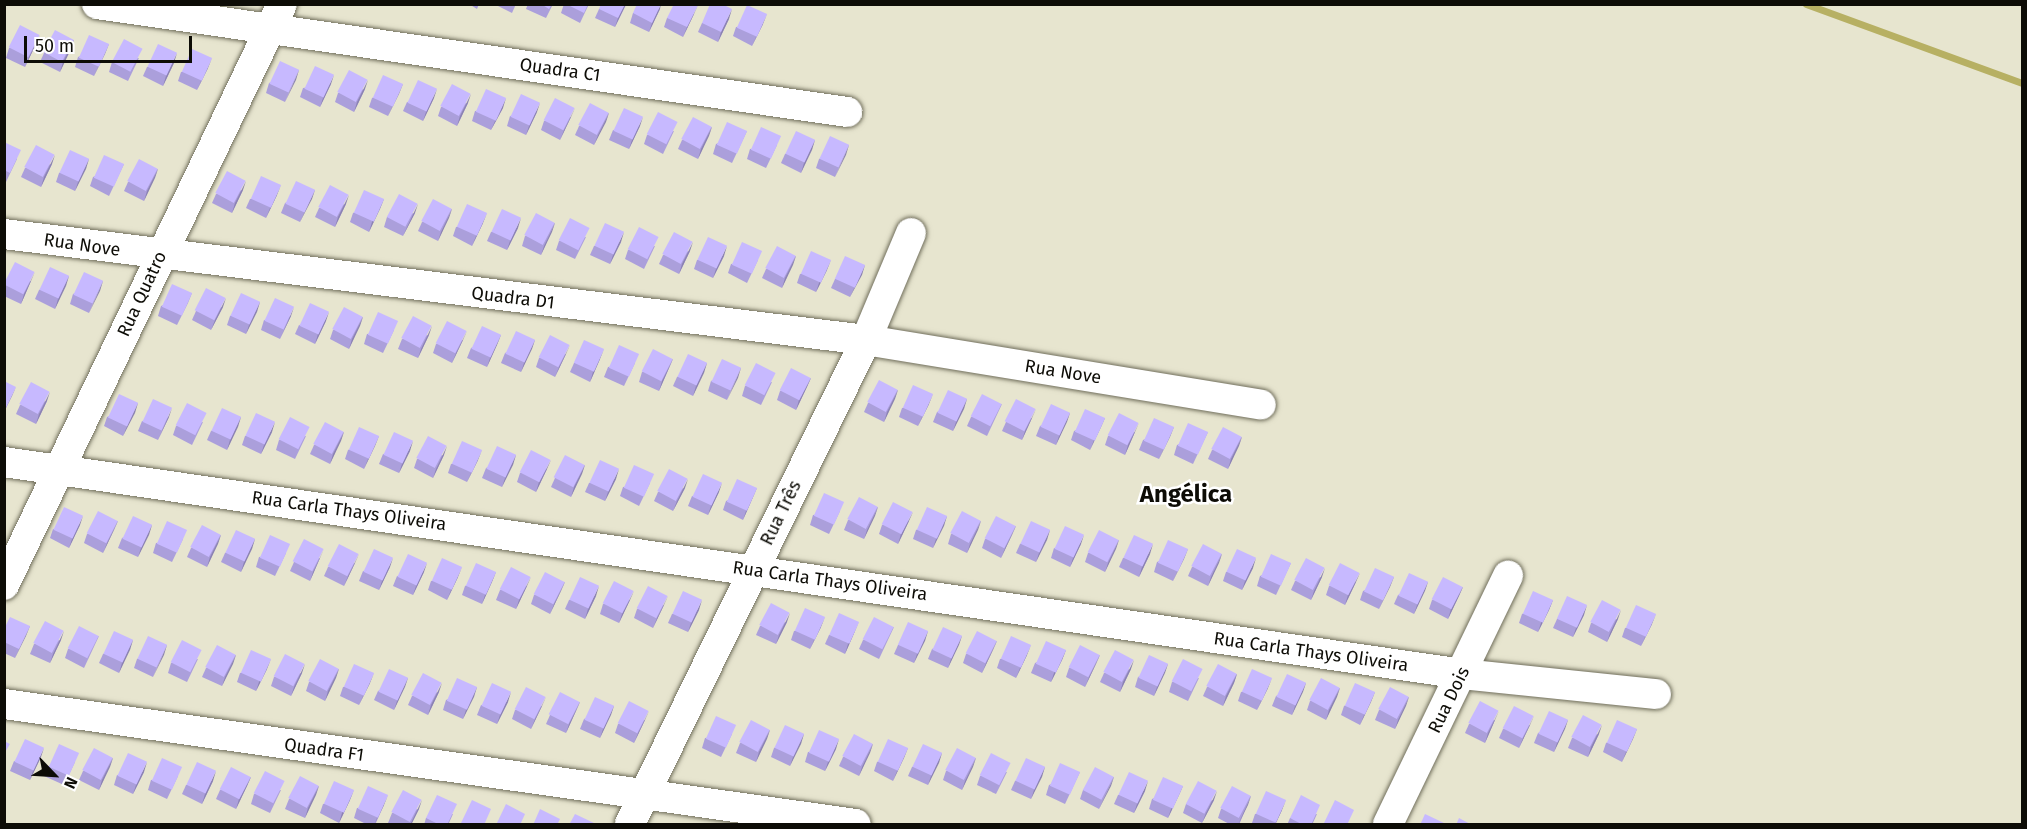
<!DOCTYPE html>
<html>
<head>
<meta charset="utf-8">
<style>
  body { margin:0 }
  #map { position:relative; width:2027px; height:829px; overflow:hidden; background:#e7e5cf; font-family:"Fira Sans",sans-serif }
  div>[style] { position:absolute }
  .stream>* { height:7px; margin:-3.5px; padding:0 3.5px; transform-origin:3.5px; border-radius:3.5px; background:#b7b063 }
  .roads { filter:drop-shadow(0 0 2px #706e5b) drop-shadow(0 0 2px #706e5b) }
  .minor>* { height:30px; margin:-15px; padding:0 15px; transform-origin:15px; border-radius:15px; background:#fff }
  .wall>* { inset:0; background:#ab9fdb }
  .shaded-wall>* { inset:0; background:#8b82b2 }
  .building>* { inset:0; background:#c7b9ff; transform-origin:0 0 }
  span { translate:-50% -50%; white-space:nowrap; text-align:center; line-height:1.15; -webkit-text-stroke:5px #fff; paint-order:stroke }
  .street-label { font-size:18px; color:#0d0c06 }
  .district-label { font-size:24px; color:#0d0c06; font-weight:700 }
  .frame { position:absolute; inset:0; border:6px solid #0d0c06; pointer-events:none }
  .north { position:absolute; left:24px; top:745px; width:60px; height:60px; -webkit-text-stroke:4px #fff; paint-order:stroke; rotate:115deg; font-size:16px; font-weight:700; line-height:24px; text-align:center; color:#0d0c06 }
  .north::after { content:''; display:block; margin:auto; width:21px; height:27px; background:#0d0c06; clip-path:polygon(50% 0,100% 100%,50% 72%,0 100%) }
  .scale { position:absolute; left:24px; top:36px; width:168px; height:27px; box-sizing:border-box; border:3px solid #0d0c06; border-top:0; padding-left:8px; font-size:18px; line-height:21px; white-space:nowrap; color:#0d0c06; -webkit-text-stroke:4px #fff; paint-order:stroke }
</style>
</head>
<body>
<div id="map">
  <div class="stream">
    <i style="left:1806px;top:4px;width:230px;rotate:20.1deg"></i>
  </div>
  <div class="roads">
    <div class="minor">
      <i style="left:97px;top:4px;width:758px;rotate:8.19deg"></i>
      <i style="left:4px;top:234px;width:868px;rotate:7.01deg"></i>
      <i style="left:866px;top:340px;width:400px;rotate:9.3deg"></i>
      <i style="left:4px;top:462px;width:1473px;rotate:8.27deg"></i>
      <i style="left:1462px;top:674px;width:195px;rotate:5.9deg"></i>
      <i style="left:4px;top:585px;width:644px;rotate:-64.43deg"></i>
      <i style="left:4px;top:704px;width:860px;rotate:8.02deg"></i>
      <i style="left:630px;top:824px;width:538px;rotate:-64.01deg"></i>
      <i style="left:866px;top:340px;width:116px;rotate:-67.2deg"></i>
      <i style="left:1388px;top:824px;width:276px;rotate:-64.2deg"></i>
    </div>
  </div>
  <div class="wall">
    <i style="clip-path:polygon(469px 4px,479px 4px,477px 9px)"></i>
    <i style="clip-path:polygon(494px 4px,516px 4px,512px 13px)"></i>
    <i style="clip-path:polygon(528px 4px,553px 4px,546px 18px,526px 9px)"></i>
    <i style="clip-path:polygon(564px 4px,589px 4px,580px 23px,561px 13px)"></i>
    <i style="clip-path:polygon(626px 5px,615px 27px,595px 18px,599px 9px)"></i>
    <i style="clip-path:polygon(660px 9px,649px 32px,630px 23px,633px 13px)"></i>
    <i style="clip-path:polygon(694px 14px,683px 37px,664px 27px,667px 18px)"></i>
    <i style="clip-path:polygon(729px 19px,718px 42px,698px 32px,702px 23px)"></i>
    <i style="clip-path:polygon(763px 24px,752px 46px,733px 36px,736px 27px)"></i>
    <i style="clip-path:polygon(74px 40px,60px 72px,40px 62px,44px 53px)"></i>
    <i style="clip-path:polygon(36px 44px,25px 67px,6px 58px,9px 48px)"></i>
    <i style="clip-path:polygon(109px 44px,94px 76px,75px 67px,78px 57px)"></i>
    <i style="clip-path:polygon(139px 58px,128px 81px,109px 72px,112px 62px)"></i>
    <i style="clip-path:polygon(174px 63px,163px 86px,143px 76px,147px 67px)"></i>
    <i style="clip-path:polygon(208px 68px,197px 90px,178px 81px,181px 72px)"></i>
    <i style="clip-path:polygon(299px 70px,285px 102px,266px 93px,269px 83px)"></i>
    <i style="clip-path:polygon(331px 84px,320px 107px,300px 97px,303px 88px)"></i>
    <i style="clip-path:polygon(403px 84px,388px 116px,369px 107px,372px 98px)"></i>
    <i style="clip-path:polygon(365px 89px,354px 112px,335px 102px,338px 93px)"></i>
    <i style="clip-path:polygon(434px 98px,423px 121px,403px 111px,407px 102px)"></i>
    <i style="clip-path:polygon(468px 103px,457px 126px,438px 116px,441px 107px)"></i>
    <i style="clip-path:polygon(503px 108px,491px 130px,472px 121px,475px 111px)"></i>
    <i style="clip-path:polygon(537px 112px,526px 135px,507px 126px,510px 116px)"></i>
    <i style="clip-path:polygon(609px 113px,594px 145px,575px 135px,579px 126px)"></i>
    <i style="clip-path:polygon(571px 117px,560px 140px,541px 130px,544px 121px)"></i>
    <i style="clip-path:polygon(640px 126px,629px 149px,609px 140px,613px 130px)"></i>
    <i style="clip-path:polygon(712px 127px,698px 159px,678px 149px,682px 140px)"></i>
    <i style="clip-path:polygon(674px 131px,663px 154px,644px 144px,647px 135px)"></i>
    <i style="clip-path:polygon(747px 131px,732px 163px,713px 154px,716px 144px)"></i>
    <i style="clip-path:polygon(815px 140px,801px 173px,781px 163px,785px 154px)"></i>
    <i style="clip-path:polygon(4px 142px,17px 159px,6px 182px,4px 181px)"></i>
    <i style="clip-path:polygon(777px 145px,766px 168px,747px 159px,750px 149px)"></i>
    <i style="clip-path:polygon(849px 145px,835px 177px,816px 168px,819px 159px)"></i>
    <i style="clip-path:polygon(89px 159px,75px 191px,56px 182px,59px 173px)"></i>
    <i style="clip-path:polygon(52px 164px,41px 187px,21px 177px,25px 168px)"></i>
    <i style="clip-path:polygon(124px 164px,109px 196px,90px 186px,93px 177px)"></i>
    <i style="clip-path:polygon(158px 169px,144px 201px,124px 191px,128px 182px)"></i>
    <i style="clip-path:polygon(243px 190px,232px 213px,212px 203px,216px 194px)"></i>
    <i style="clip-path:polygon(315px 190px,300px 222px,281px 213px,285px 203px)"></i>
    <i style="clip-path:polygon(277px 195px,266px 218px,246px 208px,250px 199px)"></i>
    <i style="clip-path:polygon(384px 199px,369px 232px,350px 222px,353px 213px)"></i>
    <i style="clip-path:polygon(346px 204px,335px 227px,315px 217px,319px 208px)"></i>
    <i style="clip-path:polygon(452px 209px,438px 241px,418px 231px,422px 222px)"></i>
    <i style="clip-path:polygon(415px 213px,403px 236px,384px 227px,387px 217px)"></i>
    <i style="clip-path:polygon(483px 223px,472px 246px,453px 236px,456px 227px)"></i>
    <i style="clip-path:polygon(555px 223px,541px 255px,522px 246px,525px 236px)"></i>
    <i style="clip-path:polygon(518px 228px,507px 250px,487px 241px,491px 232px)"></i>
    <i style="clip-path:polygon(586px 237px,575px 259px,556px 250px,559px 241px)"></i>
    <i style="clip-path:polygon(621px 242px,610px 264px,590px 255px,594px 246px)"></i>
    <i style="clip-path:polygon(655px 246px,644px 269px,625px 259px,628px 250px)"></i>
    <i style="clip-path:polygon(690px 251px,679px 274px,659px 264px,663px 255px)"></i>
    <i style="clip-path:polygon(724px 256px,713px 278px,694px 269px,697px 260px)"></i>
    <i style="clip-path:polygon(796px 256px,782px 288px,762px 278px,766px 269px)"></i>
    <i style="clip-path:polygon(758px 260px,747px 283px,728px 273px,731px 264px)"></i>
    <i style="clip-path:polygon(865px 265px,850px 297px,831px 288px,835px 279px)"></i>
    <i style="clip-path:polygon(827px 270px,816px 292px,797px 283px,800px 274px)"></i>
    <i style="clip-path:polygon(69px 276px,55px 309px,35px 299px,39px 290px)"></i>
    <i style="clip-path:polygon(31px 281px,21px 304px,4px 296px,4px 285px)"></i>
    <i style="clip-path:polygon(103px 281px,89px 313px,70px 304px,73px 294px)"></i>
    <i style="clip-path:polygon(192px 293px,188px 303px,177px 325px,158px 316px,161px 306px)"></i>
    <i style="clip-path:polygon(260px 302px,246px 334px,227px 325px,230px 316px)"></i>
    <i style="clip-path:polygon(223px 307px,211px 330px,192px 320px,196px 311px)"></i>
    <i style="clip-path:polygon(291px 316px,280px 339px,261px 330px,264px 320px)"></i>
    <i style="clip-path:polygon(363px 317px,349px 349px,330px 339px,333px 330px)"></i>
    <i style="clip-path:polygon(326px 321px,315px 344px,295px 334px,299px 325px)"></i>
    <i style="clip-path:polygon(394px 330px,383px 353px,364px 344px,367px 334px)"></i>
    <i style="clip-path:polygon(429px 335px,418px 358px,398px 349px,402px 339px)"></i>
    <i style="clip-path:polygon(501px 335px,487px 367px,467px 358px,471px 348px)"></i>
    <i style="clip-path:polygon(463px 340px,452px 363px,433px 353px,436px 344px)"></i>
    <i style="clip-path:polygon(535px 340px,521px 372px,501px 363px,505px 353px)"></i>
    <i style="clip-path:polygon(566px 354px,555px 377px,536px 367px,539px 358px)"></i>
    <i style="clip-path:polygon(600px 359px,590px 382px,570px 372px,574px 363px)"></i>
    <i style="clip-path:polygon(673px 359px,659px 391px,639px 382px,642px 372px)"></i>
    <i style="clip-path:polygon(635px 363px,624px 386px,604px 377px,608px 367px)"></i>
    <i style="clip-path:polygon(707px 363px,693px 396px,673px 386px,677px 377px)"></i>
    <i style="clip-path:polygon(741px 368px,727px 400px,708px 391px,711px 381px)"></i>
    <i style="clip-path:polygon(811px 378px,796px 410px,777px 400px,780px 391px)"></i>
    <i style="clip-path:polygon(772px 382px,761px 405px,742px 396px,745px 386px)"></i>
    <i style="clip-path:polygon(898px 390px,884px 422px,864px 412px,868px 403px)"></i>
    <i style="clip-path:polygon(967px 399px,953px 431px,933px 422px,937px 412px)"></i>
    <i style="clip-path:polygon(47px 401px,36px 424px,16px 414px,20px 405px)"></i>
    <i style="clip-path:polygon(138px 403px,123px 436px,104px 426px,107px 417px)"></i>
    <i style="clip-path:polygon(929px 404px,918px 426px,899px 417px,902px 408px)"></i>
    <i style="clip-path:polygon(1002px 404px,987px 436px,967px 426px,971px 417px)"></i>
    <i style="clip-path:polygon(1070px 413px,1056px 445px,1036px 436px,1040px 426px)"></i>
    <i style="clip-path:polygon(169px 417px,158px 440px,138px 431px,142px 421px)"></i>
    <i style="clip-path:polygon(241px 417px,227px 450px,207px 440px,211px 431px)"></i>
    <i style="clip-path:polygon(1032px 418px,1022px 440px,1002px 431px,1006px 422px)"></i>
    <i style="clip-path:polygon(1105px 418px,1090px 450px,1071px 440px,1074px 431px)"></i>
    <i style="clip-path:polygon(203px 422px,192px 445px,173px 435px,176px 426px)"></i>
    <i style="clip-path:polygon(1174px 427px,1159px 459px,1139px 450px,1143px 440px)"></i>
    <i style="clip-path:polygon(272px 432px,261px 454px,242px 445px,245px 436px)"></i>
    <i style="clip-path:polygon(344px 432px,330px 464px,310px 454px,314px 445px)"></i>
    <i style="clip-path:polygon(1135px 432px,1125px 455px,1105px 445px,1108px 436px)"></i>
    <i style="clip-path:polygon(1208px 432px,1193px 464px,1174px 455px,1177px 445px)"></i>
    <i style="clip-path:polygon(306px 436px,295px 459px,276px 450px,279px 440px)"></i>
    <i style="clip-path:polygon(379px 436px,364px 469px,345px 459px,348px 450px)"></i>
    <i style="clip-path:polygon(1242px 437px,1228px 469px,1208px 459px,1212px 450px)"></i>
    <i style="clip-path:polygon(410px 451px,399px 473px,379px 464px,383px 454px)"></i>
    <i style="clip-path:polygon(444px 455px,433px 478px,414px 468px,417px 459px)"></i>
    <i style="clip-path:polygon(516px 455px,502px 487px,482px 478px,486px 468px)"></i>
    <i style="clip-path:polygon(478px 460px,467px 482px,448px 473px,451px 464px)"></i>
    <i style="clip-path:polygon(585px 465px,571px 497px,551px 487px,555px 478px)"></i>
    <i style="clip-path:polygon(547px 469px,536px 492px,517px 482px,520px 473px)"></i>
    <i style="clip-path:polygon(616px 479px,605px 501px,585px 492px,589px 483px)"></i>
    <i style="clip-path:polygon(650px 483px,639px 506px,620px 496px,623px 487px)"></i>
    <i style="clip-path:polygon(685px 488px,673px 511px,654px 501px,658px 492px)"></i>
    <i style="clip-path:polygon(757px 488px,743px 520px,723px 510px,726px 501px)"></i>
    <i style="clip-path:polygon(719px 492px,708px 515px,688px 506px,692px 496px)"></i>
    <i style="clip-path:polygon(878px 507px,864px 539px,844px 530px,848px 520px)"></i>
    <i style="clip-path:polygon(840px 511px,829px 534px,810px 525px,813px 515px)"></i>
    <i style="clip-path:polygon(947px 516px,933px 548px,913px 539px,916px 530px)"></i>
    <i style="clip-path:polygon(118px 521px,103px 553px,84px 543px,87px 534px)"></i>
    <i style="clip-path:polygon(909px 521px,898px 544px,879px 534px,882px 525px)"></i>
    <i style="clip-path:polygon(981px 521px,967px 553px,948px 544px,951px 534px)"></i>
    <i style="clip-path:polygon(80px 525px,69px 548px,50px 538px,53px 529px)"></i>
    <i style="clip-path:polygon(152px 525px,138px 557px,118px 548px,122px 538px)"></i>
    <i style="clip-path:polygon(1016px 526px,1001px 558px,982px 548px,985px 539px)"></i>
    <i style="clip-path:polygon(1050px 530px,1036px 562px,1016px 553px,1020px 544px)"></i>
    <i style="clip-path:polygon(221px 535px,207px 567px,187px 557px,191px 548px)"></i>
    <i style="clip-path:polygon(183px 539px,172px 562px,153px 553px,156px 543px)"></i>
    <i style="clip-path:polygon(255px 539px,241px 572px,221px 562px,225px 553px)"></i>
    <i style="clip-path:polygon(1119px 540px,1105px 572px,1085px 562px,1088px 553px)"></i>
    <i style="clip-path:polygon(1081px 544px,1070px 567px,1051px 558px,1054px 548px)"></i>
    <i style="clip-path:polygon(1188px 549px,1173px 581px,1154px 572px,1157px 562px)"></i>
    <i style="clip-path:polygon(286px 553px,275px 576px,256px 567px,259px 557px)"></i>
    <i style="clip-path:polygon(1150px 554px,1139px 577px,1119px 567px,1123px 558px)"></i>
    <i style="clip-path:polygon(1222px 554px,1208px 586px,1188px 576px,1192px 567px)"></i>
    <i style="clip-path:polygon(320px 558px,310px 581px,290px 571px,294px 562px)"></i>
    <i style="clip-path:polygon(355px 563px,344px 586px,324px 576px,328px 567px)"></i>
    <i style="clip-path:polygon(1291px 563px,1276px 595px,1257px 586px,1260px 576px)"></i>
    <i style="clip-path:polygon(390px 567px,379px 590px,359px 581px,363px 571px)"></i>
    <i style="clip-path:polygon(1253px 568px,1242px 590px,1223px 581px,1226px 572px)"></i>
    <i style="clip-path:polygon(424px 572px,413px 595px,393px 586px,397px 576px)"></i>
    <i style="clip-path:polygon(496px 572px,482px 604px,462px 595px,465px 586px)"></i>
    <i style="clip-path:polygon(458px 577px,447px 600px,428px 590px,431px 581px)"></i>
    <i style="clip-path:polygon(1322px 577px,1311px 600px,1291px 590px,1295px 581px)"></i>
    <i style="clip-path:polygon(1394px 577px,1379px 609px,1360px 600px,1363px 591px)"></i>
    <i style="clip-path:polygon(565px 582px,550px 614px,531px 604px,534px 595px)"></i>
    <i style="clip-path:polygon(1356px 582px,1345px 605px,1326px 595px,1329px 586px)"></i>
    <i style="clip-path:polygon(1428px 582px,1414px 614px,1394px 604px,1398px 595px)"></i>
    <i style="clip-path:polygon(527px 586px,516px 609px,496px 600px,500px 590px)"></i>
    <i style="clip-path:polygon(1463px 587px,1448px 619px,1429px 609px,1432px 600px)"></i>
    <i style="clip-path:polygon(596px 596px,585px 619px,565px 609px,569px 600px)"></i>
    <i style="clip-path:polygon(630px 600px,619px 623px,600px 614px,603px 604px)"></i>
    <i style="clip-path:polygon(1553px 600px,1549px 610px,1538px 632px,1519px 623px,1522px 614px)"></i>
    <i style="clip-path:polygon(664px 605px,653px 628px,634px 618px,637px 609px)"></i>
    <i style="clip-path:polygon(699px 610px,688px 632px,668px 623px,672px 614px)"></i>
    <i style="clip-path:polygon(1584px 615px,1573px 637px,1553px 628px,1557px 619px)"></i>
    <i style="clip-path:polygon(1618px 619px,1607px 642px,1588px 632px,1591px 623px)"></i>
    <i style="clip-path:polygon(787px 622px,776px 644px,756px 635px,760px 626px)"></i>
    <i style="clip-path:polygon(1652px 624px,1641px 646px,1622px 637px,1625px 628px)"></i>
    <i style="clip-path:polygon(30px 626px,15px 658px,4px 653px,4px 629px)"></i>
    <i style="clip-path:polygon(821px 627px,810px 649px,791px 640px,794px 631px)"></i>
    <i style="clip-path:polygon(894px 627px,879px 659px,859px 649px,863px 640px)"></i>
    <i style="clip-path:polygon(855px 631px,845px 654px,825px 644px,829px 635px)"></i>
    <i style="clip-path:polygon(928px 631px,914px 663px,894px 654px,898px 645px)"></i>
    <i style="clip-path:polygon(99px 636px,84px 668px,65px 658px,68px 649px)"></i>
    <i style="clip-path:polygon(962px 636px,948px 668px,928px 659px,932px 649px)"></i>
    <i style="clip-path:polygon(61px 640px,50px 663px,30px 654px,34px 644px)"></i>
    <i style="clip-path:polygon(133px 640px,119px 673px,99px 663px,103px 654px)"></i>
    <i style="clip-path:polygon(997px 641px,982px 673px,963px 663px,966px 654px)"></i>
    <i style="clip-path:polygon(167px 645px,153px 677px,134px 668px,137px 659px)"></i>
    <i style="clip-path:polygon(1066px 650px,1062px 660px,1051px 682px,1031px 673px,1035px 663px)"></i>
    <i style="clip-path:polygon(236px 655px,222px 686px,202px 677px,206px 668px)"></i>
    <i style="clip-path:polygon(1027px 655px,1016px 678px,997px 668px,1000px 659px)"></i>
    <i style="clip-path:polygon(1100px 655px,1085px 687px,1066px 677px,1069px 668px)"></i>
    <i style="clip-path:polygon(198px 659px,187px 682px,168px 673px,171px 663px)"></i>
    <i style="clip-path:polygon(1168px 664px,1154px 696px,1135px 687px,1138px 677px)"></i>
    <i style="clip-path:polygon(267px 669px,256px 691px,237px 682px,240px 673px)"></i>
    <i style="clip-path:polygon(339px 669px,325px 701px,306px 691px,309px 682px)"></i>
    <i style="clip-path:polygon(1131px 669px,1120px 692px,1100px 682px,1104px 673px)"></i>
    <i style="clip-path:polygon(302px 673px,291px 696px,271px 686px,274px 677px)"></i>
    <i style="clip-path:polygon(1237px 674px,1234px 683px,1223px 706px,1203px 696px,1207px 687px)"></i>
    <i style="clip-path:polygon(408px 678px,394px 710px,374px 700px,378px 691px)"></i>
    <i style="clip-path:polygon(1199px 678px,1188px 701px,1169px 692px,1172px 682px)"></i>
    <i style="clip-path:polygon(370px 683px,359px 705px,340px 696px,343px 687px)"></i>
    <i style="clip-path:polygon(1306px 683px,1292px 715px,1272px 706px,1276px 696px)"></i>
    <i style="clip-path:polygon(477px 687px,463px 719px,443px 710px,446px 700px)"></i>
    <i style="clip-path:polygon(1268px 688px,1257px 710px,1238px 701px,1241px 692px)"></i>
    <i style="clip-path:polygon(1340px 688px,1326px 720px,1307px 710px,1310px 701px)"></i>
    <i style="clip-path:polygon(439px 692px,428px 715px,408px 705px,412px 696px)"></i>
    <i style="clip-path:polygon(1375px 692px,1360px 725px,1341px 715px,1344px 706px)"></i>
    <i style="clip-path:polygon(1409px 697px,1395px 729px,1375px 720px,1379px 710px)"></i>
    <i style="clip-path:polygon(508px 702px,497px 724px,477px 715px,481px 705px)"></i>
    <i style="clip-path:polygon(580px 702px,566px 733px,546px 724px,550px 715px)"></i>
    <i style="clip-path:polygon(542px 706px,531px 729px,512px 719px,515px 710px)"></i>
    <i style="clip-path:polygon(614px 706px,600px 738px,580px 729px,584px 719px)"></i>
    <i style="clip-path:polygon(645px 720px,634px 743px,615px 733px,618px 724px)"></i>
    <i style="clip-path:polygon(1495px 720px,1485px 743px,1465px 733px,1469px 724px)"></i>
    <i style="clip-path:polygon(1568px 720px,1554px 752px,1534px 743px,1538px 733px)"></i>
    <i style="clip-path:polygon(1530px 725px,1519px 748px,1499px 738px,1503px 729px)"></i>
    <i style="clip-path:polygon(1637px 729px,1622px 762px,1603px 752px,1606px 743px)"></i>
    <i style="clip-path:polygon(770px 730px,756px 762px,736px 753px,740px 743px)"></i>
    <i style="clip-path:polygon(732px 734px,721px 757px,702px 748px,705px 738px)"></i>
    <i style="clip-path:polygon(804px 734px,790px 766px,771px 757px,774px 748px)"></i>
    <i style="clip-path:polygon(1599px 734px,1588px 757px,1568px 748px,1572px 738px)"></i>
    <i style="clip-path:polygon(873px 744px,859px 776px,839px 766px,843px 757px)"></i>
    <i style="clip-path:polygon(908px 748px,893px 781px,874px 771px,877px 762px)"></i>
    <i style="clip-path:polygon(836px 749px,825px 771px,805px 762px,808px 752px)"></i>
    <i style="clip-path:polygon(942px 753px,928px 785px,908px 776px,912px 767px)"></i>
    <i style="clip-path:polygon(41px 757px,30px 780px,10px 771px,14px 761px)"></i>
    <i style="clip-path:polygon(113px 758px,99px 790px,79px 780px,83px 771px)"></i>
    <i style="clip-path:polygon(976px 758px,962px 790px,943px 780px,946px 771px)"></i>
    <i style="clip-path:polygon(75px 762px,64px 785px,44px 776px,48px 766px)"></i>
    <i style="clip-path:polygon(1045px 767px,1031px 799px,1011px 790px,1015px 781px)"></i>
    <i style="clip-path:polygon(144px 772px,133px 794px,114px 785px,117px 775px)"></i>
    <i style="clip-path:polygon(1007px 772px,996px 794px,977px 785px,980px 776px)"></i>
    <i style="clip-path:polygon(1080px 772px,1065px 804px,1046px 795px,1049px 785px)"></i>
    <i style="clip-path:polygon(178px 776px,167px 799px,148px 790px,151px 780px)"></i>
    <i style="clip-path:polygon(251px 777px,247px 786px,236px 809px,216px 799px,220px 790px)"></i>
    <i style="clip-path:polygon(1114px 777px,1099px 809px,1080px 799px,1083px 790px)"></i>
    <i style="clip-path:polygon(213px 781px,202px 804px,182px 794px,186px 785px)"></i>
    <i style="clip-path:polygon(319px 786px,305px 818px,285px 809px,289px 799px)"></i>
    <i style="clip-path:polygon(1183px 786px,1168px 818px,1149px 809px,1152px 799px)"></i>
    <i style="clip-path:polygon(281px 790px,270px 813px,251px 804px,254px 794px)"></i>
    <i style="clip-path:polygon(1145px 791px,1134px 813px,1114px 804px,1118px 795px)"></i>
    <i style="clip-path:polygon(1251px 796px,1239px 825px,1231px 825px,1218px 818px,1221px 809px)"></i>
    <i style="clip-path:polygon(350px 800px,339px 823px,320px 813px,323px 804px)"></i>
    <i style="clip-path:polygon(1214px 800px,1202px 823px,1183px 813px,1186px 804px)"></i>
    <i style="clip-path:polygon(384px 805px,375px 825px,368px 825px,354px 818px,357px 808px)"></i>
    <i style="clip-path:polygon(419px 809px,411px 825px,392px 825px,388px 823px,392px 813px)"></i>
    <i style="clip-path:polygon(1282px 810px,1275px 825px,1255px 825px,1252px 823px,1255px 814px)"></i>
    <i style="clip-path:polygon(453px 814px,448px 825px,424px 825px,426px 818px)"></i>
    <i style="clip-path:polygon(1317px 814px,1312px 825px,1287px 825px,1290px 818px)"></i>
  </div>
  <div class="shaded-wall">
    <i style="clip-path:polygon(625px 4px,626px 4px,615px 27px,618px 18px)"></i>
    <i style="clip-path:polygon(661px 4px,660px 9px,649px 32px,652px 23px)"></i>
    <i style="clip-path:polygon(698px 5px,694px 14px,683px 37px,687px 27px)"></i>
    <i style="clip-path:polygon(732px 9px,729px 19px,718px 42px,721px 32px)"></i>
    <i style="clip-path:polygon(767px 14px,763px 24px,752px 46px,756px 37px)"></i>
    <i style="clip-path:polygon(40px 35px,36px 44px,25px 67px,29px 57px)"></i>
    <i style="clip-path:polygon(74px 40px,71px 49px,60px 72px,63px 62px)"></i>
    <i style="clip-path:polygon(109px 44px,105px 54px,94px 76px,98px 67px)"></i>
    <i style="clip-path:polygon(177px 53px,174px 63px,163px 86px,166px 76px)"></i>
    <i style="clip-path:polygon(212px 58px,208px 68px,197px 90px,201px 81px)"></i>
    <i style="clip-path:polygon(299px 70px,296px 80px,285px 102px,289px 93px)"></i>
    <i style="clip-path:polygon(334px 75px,331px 84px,320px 107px,323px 98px)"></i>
    <i style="clip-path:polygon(368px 80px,365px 89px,354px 112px,357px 102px)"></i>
    <i style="clip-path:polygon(403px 84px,399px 94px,388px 116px,392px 107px)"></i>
    <i style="clip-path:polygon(437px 89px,434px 98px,423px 121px,426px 112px)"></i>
    <i style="clip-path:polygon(471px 94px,468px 103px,457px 126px,460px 116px)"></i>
    <i style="clip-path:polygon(506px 98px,503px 108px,491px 130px,495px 121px)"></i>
    <i style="clip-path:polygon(540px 103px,537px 112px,526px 135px,529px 126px)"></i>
    <i style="clip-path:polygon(575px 108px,571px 117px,560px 140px,564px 130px)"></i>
    <i style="clip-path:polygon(609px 113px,606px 122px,594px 145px,598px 135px)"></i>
    <i style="clip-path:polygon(643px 117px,640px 126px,629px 149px,632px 140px)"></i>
    <i style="clip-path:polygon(712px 127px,709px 136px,698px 159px,701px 149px)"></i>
    <i style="clip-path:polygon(815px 140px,812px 150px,801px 173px,804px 163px)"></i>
    <i style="clip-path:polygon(849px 145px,846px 155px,835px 177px,839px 168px)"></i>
    <i style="clip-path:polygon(55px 155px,52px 164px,41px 187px,44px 177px)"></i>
    <i style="clip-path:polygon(89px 159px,86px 169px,75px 191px,78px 182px)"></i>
    <i style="clip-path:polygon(158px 169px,155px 178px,144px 201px,147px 191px)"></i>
    <i style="clip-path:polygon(246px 181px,243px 190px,232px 213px,235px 203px)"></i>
    <i style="clip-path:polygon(281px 185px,277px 195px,266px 218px,270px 208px)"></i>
    <i style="clip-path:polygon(315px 190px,312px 199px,300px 222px,304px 213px)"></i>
    <i style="clip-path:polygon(349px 195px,346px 204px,335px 227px,338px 217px)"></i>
    <i style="clip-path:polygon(384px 199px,380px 209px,369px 232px,372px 222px)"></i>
    <i style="clip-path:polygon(418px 204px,415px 213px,403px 236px,407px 227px)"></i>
    <i style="clip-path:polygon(452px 209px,449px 218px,438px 241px,441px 232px)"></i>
    <i style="clip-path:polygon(487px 213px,483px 223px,472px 246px,476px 236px)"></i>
    <i style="clip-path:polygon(521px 218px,518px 228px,507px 250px,510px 241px)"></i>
    <i style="clip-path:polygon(555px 223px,552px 232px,541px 255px,544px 246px)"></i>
    <i style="clip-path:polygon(624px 232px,621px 242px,610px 264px,613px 255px)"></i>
    <i style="clip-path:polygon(693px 242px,690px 251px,679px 274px,682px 264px)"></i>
    <i style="clip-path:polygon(727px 246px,724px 256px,713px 278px,716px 269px)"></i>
    <i style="clip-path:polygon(796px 256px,793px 265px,782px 288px,785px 278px)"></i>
    <i style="clip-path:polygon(831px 260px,827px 270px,816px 292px,819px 283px)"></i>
    <i style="clip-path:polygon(865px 265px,862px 275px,850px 297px,854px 288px)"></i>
    <i style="clip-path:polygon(35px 272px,31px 281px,21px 304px,24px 294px)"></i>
    <i style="clip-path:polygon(69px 276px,66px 286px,55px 309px,58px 299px)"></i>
    <i style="clip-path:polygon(103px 281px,100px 291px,89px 313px,93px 304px)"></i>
    <i style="clip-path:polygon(226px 298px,223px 307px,211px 330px,215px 320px)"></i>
    <i style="clip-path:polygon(260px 302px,257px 312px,246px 334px,249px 325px)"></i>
    <i style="clip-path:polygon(294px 307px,291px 316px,280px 339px,284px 330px)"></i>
    <i style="clip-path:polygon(329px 312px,326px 321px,315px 344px,318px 334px)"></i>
    <i style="clip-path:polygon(363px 317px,360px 326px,349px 349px,352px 339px)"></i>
    <i style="clip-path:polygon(432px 326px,429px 335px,418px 358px,421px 349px)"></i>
    <i style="clip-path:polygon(467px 331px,463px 340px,452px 363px,456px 353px)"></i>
    <i style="clip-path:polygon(501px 335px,497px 345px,487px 367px,490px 358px)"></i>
    <i style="clip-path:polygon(535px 340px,532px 349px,521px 372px,524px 363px)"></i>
    <i style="clip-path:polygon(570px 345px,566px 354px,555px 377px,559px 367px)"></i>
    <i style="clip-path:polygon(604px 349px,600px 359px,590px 382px,593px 372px)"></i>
    <i style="clip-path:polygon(673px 359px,669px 368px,659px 391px,662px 381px)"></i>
    <i style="clip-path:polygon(707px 363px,704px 373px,693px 396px,696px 386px)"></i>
    <i style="clip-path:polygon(741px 368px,738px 378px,727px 400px,731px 391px)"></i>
    <i style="clip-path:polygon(811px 378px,807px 387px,796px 410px,799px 400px)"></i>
    <i style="clip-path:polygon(16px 387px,12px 396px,4px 412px,4px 410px)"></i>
    <i style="clip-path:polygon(898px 390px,895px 399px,884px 422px,887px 412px)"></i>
    <i style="clip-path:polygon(50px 392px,47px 401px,36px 424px,39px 414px)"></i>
    <i style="clip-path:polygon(933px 394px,929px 404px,918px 426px,922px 417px)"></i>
    <i style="clip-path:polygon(967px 399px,964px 409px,953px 431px,956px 422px)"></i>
    <i style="clip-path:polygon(138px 403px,135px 413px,123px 436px,127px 426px)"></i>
    <i style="clip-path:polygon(172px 408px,169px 417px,158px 440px,162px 431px)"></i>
    <i style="clip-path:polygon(1036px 409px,1032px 418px,1022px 440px,1025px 431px)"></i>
    <i style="clip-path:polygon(1070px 413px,1067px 422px,1056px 445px,1059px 436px)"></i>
    <i style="clip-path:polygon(241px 417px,238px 427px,227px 450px,230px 440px)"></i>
    <i style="clip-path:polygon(1105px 418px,1101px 427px,1090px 450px,1094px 440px)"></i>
    <i style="clip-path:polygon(275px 422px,272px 432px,261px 454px,264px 445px)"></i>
    <i style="clip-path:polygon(1139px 423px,1135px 432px,1125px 455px,1128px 445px)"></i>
    <i style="clip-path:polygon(1174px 427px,1170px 437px,1159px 459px,1163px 450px)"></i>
    <i style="clip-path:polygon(344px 432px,341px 441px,330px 464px,333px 454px)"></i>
    <i style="clip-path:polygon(379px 436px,375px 446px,364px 469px,368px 459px)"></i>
    <i style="clip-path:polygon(1242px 437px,1239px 446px,1228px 469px,1231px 459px)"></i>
    <i style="clip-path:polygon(413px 441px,410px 451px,399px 473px,402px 464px)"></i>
    <i style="clip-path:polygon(447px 446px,444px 455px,433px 478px,436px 469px)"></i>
    <i style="clip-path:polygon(482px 450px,478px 460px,467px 482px,471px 473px)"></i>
    <i style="clip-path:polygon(516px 455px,513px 465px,502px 487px,505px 478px)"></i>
    <i style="clip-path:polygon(551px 460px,547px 469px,536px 492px,539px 482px)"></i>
    <i style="clip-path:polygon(585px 465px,582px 474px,571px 497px,574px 487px)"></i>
    <i style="clip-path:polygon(619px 469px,616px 479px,605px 501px,608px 492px)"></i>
    <i style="clip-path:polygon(688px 479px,685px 488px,673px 511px,677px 501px)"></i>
    <i style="clip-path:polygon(722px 483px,719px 492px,708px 515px,711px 506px)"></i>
    <i style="clip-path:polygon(757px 488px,753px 497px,743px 520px,746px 511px)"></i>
    <i style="clip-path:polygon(878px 507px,875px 516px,864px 539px,867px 530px)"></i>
    <i style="clip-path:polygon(913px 512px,909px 521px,898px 544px,901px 534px)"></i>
    <i style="clip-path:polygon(83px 516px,80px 525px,69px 548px,72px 539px)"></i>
    <i style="clip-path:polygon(947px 516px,944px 526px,933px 548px,936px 539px)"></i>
    <i style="clip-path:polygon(118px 521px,114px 530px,103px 553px,107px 543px)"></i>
    <i style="clip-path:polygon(981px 521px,978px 530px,967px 553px,970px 544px)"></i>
    <i style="clip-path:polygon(152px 525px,149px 535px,138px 557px,141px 548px)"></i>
    <i style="clip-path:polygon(1016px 526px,1012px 535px,1001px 558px,1005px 548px)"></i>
    <i style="clip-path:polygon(1050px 530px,1047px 540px,1036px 562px,1039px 553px)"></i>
    <i style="clip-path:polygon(221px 535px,218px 544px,207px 567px,210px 557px)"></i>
    <i style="clip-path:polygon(1084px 535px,1081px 544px,1070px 567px,1073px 558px)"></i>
    <i style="clip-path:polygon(255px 539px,252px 549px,241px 572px,244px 562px)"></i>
    <i style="clip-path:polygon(1119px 540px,1116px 549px,1105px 572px,1108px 563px)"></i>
    <i style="clip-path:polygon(1153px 544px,1150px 554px,1139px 577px,1142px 567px)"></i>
    <i style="clip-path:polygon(324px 549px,320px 558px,310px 581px,313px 572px)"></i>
    <i style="clip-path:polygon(1188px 549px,1184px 559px,1173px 581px,1177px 572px)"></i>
    <i style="clip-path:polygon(359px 554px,355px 563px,344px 586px,348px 576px)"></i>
    <i style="clip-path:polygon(1222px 554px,1219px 563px,1208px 586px,1211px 577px)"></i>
    <i style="clip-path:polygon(393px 558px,390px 567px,379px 590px,382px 581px)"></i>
    <i style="clip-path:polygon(1256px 558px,1253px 568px,1242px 590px,1245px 581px)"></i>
    <i style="clip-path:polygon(427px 563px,424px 572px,413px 595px,416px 586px)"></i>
    <i style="clip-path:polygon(462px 567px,458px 577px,447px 600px,451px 590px)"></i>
    <i style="clip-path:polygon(1325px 568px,1322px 577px,1311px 600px,1314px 591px)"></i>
    <i style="clip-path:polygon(496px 572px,492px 582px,482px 604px,485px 595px)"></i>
    <i style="clip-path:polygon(1360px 573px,1356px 582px,1345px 605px,1348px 595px)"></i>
    <i style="clip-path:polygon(531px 577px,527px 586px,516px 609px,519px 600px)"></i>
    <i style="clip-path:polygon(1394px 577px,1390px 587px,1379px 609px,1383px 600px)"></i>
    <i style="clip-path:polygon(565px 582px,561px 591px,550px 614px,554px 604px)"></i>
    <i style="clip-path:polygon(1428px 582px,1425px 591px,1414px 614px,1417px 605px)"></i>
    <i style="clip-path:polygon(599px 586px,596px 596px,585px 619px,588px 609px)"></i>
    <i style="clip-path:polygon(1463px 587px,1459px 596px,1448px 619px,1451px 609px)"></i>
    <i style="clip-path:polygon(634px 591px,630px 600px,619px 623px,622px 614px)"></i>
    <i style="clip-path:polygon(668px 596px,664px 605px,653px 628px,657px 618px)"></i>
    <i style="clip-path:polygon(702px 600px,699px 610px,688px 632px,691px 623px)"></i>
    <i style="clip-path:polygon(1553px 600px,1549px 610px,1538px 632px,1541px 623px)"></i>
    <i style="clip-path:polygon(1587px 605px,1584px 615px,1573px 637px,1576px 628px)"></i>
    <i style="clip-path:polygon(1621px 610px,1618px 619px,1607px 642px,1610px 633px)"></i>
    <i style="clip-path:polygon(790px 613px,787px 622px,776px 644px,779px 635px)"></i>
    <i style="clip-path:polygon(1656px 614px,1652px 624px,1641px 646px,1645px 637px)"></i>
    <i style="clip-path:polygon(825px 617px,821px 627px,810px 649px,814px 640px)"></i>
    <i style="clip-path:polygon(859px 622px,855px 631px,845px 654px,848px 644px)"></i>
    <i style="clip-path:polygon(30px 626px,26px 636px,15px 658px,19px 649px)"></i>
    <i style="clip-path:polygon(64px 631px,61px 640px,50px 663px,53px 654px)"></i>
    <i style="clip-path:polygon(928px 631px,925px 641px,914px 663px,917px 654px)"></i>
    <i style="clip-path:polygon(962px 636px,959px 645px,948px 668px,951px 659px)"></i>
    <i style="clip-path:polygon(133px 640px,130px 650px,119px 673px,122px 663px)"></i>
    <i style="clip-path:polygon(997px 641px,993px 650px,982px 673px,986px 663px)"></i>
    <i style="clip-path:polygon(167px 645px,164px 655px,153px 677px,157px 668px)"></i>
    <i style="clip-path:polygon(1031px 645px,1027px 655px,1016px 678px,1020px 668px)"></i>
    <i style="clip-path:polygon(1066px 650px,1062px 660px,1051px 682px,1054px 673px)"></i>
    <i style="clip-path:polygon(236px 655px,233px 664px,222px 686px,225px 677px)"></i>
    <i style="clip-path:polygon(1100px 655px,1096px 664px,1085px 687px,1089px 677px)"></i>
    <i style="clip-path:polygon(271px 659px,267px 669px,256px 691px,259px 682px)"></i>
    <i style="clip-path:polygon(1134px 660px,1131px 669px,1120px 692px,1123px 682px)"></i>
    <i style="clip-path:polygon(305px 664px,302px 673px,291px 696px,294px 687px)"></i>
    <i style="clip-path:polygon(1168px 664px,1165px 673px,1154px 696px,1157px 687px)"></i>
    <i style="clip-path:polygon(339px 669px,336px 678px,325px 701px,328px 691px)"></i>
    <i style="clip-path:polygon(374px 673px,370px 683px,359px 705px,363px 696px)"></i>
    <i style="clip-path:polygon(1237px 674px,1234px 683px,1223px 706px,1226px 696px)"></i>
    <i style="clip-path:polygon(408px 678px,405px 687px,394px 710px,397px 701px)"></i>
    <i style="clip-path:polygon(1272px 678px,1268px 688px,1257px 710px,1261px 701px)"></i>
    <i style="clip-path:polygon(442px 683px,439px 692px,428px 715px,431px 705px)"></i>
    <i style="clip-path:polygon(1306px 683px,1303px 692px,1292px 715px,1295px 706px)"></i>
    <i style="clip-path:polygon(477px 687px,474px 697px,463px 719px,466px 710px)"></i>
    <i style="clip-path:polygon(1340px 688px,1337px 697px,1326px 720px,1329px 710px)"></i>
    <i style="clip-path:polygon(511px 692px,508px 702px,497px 724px,500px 715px)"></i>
    <i style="clip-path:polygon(1375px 692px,1371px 702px,1360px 725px,1364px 715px)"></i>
    <i style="clip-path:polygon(546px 697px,542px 706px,531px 729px,535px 719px)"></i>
    <i style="clip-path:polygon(1409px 697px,1406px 706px,1395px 729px,1398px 720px)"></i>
    <i style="clip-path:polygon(580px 702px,576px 711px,566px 733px,569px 724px)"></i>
    <i style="clip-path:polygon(614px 706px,611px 715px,600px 738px,603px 729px)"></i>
    <i style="clip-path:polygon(649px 711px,645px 720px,634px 743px,638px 733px)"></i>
    <i style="clip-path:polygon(1499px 711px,1495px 720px,1485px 743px,1488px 733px)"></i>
    <i style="clip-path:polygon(1534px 716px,1530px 725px,1519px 748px,1523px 738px)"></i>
    <i style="clip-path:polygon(1568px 720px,1565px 729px,1554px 752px,1557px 743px)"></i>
    <i style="clip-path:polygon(1602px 725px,1599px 734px,1588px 757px,1591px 747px)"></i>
    <i style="clip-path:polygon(1637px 729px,1633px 739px,1622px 762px,1626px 752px)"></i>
    <i style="clip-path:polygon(770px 730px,767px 739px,756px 762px,759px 752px)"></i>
    <i style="clip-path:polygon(804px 734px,801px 744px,790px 766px,793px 757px)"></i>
    <i style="clip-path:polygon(839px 739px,836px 749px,825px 771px,828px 762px)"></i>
    <i style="clip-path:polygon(873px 744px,870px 753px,859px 776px,862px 767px)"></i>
    <i style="clip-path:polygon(44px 748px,41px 757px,30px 780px,33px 771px)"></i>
    <i style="clip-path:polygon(908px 748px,904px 758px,893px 781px,897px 771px)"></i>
    <i style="clip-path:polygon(942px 753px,939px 763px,928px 785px,931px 776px)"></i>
    <i style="clip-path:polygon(113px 758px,110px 767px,99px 790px,102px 780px)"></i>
    <i style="clip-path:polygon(976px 758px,973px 767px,962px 790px,965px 781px)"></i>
    <i style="clip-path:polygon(147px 762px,144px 772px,133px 794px,136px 785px)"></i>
    <i style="clip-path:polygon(1045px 767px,1042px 777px,1031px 799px,1034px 790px)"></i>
    <i style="clip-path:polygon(216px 771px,213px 781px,202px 804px,205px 794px)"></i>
    <i style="clip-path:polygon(251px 777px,247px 786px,236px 809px,239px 799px)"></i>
    <i style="clip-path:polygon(1114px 777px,1111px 786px,1099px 809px,1103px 800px)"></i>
    <i style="clip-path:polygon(1148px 781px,1145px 791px,1134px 813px,1137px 804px)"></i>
    <i style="clip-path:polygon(319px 786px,316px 795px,305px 818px,308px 808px)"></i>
    <i style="clip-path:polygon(1183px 786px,1179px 795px,1168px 818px,1171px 809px)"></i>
    <i style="clip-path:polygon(354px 790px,350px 800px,339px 823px,342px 813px)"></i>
    <i style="clip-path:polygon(1217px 791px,1214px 800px,1202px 823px,1206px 813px)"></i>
    <i style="clip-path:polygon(388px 795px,384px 805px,374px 825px,377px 818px)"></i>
    <i style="clip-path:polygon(1251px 796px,1248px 805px,1238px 825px,1241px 818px)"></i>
    <i style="clip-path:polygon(422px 800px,419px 809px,411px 825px,410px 825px)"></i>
    <i style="clip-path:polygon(1286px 800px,1282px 810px,1275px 825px,1274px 825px)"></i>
  </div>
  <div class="building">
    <i style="clip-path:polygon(541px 4px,552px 4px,549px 9px)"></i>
    <i style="clip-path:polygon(566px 4px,588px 4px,584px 13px)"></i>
    <i style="clip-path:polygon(601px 4px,625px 4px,618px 18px,599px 9px)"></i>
    <i style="clip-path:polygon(637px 4px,661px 4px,652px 23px,633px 13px)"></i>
    <i style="clip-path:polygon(674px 4px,698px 5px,687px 27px,667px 18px)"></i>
    <i style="clip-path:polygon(710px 4px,722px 4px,732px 9px,721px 32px,702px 23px)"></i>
    <i style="left:747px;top:5px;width:22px;height:25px;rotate:24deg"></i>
    <i style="left:20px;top:25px;width:22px;height:25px;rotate:27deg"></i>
    <i style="left:55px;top:30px;width:21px;height:25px;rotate:28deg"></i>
    <i style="left:89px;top:35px;width:22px;height:25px;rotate:24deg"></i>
    <i style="left:124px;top:39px;width:21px;height:26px;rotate:28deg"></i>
    <i style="left:158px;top:44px;width:21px;height:25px;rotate:25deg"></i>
    <i style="left:192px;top:49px;width:22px;height:25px;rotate:24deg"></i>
    <i style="left:280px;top:61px;width:21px;height:25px;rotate:25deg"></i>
    <i style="left:315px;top:66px;width:21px;height:25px;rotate:25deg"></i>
    <i style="left:349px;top:70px;width:21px;height:25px;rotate:28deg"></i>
    <i style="left:383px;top:75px;width:22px;height:25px;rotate:24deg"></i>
    <i style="left:418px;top:80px;width:21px;height:25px;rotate:25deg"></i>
    <i style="left:452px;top:84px;width:21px;height:25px;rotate:28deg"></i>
    <i style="left:486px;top:89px;width:22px;height:25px;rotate:24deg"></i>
    <i style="left:521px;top:94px;width:21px;height:25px;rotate:25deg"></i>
    <i style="left:555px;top:98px;width:22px;height:25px;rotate:27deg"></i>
    <i style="left:590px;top:103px;width:21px;height:25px;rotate:28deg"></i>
    <i style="left:624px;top:108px;width:21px;height:25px;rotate:25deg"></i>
    <i style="left:658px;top:112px;width:22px;height:25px;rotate:27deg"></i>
    <i style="left:693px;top:117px;width:21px;height:25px;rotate:28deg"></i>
    <i style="left:727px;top:122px;width:22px;height:25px;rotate:24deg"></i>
    <i style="left:761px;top:127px;width:22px;height:25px;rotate:24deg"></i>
    <i style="left:796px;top:131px;width:21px;height:25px;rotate:25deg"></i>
    <i style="left:830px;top:136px;width:21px;height:25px;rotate:25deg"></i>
    <i style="clip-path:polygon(4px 142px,21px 150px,10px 173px,4px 170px)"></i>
    <i style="left:36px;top:145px;width:21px;height:25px;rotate:28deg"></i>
    <i style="left:70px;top:150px;width:21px;height:25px;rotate:25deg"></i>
    <i style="left:104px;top:155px;width:22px;height:25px;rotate:24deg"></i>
    <i style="left:139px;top:159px;width:21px;height:25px;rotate:28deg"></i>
    <i style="left:227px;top:171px;width:21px;height:25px;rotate:28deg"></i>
    <i style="left:261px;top:176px;width:22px;height:25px;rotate:24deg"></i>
    <i style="left:296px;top:181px;width:21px;height:25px;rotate:25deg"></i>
    <i style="left:330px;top:185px;width:21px;height:25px;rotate:28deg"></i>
    <i style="left:364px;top:190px;width:22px;height:25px;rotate:24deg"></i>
    <i style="left:399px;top:194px;width:21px;height:26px;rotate:28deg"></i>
    <i style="left:433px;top:199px;width:21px;height:25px;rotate:28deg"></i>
    <i style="left:467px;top:204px;width:22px;height:25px;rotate:24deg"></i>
    <i style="left:502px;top:209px;width:21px;height:25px;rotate:25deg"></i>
    <i style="left:536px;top:213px;width:21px;height:25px;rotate:28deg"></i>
    <i style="left:570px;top:218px;width:22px;height:25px;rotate:27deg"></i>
    <i style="left:605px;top:223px;width:21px;height:25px;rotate:25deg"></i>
    <i style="left:639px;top:227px;width:22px;height:25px;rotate:27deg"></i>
    <i style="left:674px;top:232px;width:21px;height:25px;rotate:28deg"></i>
    <i style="left:708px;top:237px;width:21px;height:25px;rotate:25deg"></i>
    <i style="left:742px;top:242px;width:22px;height:25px;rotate:24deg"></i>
    <i style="left:777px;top:246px;width:21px;height:25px;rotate:28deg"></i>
    <i style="left:811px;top:251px;width:22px;height:25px;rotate:24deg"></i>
    <i style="left:845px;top:256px;width:22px;height:25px;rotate:24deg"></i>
    <i style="left:15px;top:262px;width:22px;height:25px;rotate:27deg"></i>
    <i style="left:50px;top:267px;width:21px;height:25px;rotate:25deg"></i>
    <i style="left:84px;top:272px;width:21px;height:25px;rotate:25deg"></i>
    <i style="left:172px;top:284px;width:22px;height:25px;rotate:24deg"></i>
    <i style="left:206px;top:288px;width:22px;height:25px;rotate:27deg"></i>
    <i style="left:241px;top:293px;width:21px;height:25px;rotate:25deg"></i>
    <i style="left:275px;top:298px;width:21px;height:25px;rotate:25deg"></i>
    <i style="left:310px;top:303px;width:21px;height:25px;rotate:25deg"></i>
    <i style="left:344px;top:307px;width:21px;height:25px;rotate:28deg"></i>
    <i style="left:378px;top:312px;width:22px;height:25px;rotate:24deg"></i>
    <i style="left:413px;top:316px;width:21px;height:25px;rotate:28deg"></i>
    <i style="left:447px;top:321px;width:22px;height:25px;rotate:27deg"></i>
    <i style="left:482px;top:326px;width:21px;height:25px;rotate:25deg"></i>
    <i style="left:516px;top:331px;width:21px;height:25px;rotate:25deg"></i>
    <i style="left:550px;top:335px;width:22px;height:25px;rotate:27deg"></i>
    <i style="left:584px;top:340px;width:22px;height:25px;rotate:24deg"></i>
    <i style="left:619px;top:345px;width:22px;height:25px;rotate:24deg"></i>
    <i style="left:653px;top:349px;width:22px;height:25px;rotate:27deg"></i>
    <i style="left:688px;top:354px;width:21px;height:25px;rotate:25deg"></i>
    <i style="left:722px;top:359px;width:21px;height:25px;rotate:25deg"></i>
    <i style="left:756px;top:363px;width:22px;height:25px;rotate:27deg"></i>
    <i style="left:791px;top:368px;width:22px;height:25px;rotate:27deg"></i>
    <i style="left:879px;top:380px;width:21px;height:25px;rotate:28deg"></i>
    <i style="clip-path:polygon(4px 381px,16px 387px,5px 410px,4px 409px)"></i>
    <i style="left:31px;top:382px;width:21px;height:25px;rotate:28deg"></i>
    <i style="left:913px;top:385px;width:22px;height:25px;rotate:24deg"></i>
    <i style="left:948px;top:390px;width:21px;height:25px;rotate:25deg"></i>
    <i style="left:119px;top:394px;width:21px;height:26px;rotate:25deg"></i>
    <i style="left:982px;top:394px;width:22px;height:25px;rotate:27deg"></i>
    <i style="left:153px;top:399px;width:21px;height:25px;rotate:25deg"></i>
    <i style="left:1016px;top:399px;width:22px;height:25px;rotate:27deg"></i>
    <i style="left:187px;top:403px;width:22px;height:25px;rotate:27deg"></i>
    <i style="left:1051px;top:404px;width:21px;height:25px;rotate:25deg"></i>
    <i style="left:222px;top:408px;width:21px;height:25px;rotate:25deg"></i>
    <i style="left:1085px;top:409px;width:22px;height:25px;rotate:24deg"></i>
    <i style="left:256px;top:413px;width:21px;height:25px;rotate:25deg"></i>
    <i style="left:1119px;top:413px;width:22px;height:25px;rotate:27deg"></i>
    <i style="left:290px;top:417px;width:22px;height:25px;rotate:27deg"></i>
    <i style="left:1154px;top:418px;width:22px;height:25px;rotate:24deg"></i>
    <i style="left:325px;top:422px;width:21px;height:25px;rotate:28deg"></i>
    <i style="left:1188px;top:423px;width:22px;height:25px;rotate:24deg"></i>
    <i style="left:359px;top:427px;width:22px;height:25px;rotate:24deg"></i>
    <i style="left:1223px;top:427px;width:21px;height:25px;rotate:28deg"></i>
    <i style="left:394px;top:432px;width:21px;height:25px;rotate:25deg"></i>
    <i style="left:428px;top:436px;width:21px;height:25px;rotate:28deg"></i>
    <i style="left:462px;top:441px;width:22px;height:25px;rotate:24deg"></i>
    <i style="left:497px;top:446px;width:21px;height:25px;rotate:25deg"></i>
    <i style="left:531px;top:450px;width:22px;height:25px;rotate:27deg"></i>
    <i style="left:565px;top:455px;width:22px;height:25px;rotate:27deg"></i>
    <i style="left:600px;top:460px;width:21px;height:25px;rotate:25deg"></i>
    <i style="left:634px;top:465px;width:22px;height:25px;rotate:24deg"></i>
    <i style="left:669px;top:469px;width:21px;height:25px;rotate:28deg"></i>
    <i style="left:703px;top:474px;width:21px;height:25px;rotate:25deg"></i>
    <i style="left:737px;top:479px;width:22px;height:25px;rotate:24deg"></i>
    <i style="left:824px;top:493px;width:22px;height:25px;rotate:24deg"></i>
    <i style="left:859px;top:497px;width:21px;height:25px;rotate:28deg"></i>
    <i style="left:893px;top:502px;width:22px;height:25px;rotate:27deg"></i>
    <i style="left:64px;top:507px;width:21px;height:25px;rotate:25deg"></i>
    <i style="left:927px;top:507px;width:22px;height:25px;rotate:24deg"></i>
    <i style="left:98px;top:511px;width:22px;height:25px;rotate:27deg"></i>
    <i style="left:962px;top:511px;width:21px;height:25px;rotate:28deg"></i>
    <i style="left:133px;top:516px;width:21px;height:25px;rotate:25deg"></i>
    <i style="left:996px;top:516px;width:22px;height:25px;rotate:27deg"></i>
    <i style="left:167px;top:521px;width:22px;height:25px;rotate:24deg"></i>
    <i style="left:1031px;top:521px;width:21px;height:25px;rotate:25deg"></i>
    <i style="left:202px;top:525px;width:21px;height:25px;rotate:28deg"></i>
    <i style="left:1065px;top:526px;width:21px;height:25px;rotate:25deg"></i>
    <i style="left:236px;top:530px;width:21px;height:25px;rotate:25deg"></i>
    <i style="left:1099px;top:530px;width:22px;height:25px;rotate:27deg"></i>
    <i style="left:270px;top:535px;width:22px;height:25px;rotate:24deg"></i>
    <i style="left:1134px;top:535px;width:21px;height:25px;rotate:25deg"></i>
    <i style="left:304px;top:539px;width:22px;height:25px;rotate:27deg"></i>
    <i style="left:1168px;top:540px;width:22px;height:25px;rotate:24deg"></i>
    <i style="left:339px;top:544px;width:22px;height:25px;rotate:27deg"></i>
    <i style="left:1203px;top:544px;width:21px;height:25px;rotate:28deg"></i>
    <i style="left:374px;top:549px;width:21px;height:25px;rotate:25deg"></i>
    <i style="left:1237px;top:549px;width:21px;height:25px;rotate:25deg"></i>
    <i style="left:408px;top:554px;width:21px;height:25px;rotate:25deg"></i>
    <i style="left:1271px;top:554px;width:22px;height:25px;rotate:24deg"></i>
    <i style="left:442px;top:558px;width:22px;height:25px;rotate:24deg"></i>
    <i style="left:1306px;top:558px;width:21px;height:25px;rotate:28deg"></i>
    <i style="left:476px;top:563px;width:22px;height:25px;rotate:24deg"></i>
    <i style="left:1340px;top:563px;width:22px;height:25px;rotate:27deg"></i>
    <i style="left:511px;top:567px;width:22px;height:25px;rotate:27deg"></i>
    <i style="left:1375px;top:568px;width:21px;height:26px;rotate:25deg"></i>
    <i style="left:545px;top:572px;width:22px;height:25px;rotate:27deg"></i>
    <i style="left:1409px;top:573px;width:21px;height:25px;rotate:25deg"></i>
    <i style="left:580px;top:577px;width:21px;height:25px;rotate:25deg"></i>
    <i style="left:1443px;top:577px;width:22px;height:25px;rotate:27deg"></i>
    <i style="left:614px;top:581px;width:22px;height:25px;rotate:27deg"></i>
    <i style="left:648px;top:586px;width:22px;height:25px;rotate:27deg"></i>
    <i style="left:683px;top:591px;width:21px;height:25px;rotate:25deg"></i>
    <i style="left:1533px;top:591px;width:22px;height:25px;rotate:24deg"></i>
    <i style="left:1567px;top:596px;width:22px;height:25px;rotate:24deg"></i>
    <i style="left:1602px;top:600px;width:21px;height:25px;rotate:28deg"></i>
    <i style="left:771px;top:603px;width:21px;height:25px;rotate:28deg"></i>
    <i style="left:1636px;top:605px;width:22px;height:25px;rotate:24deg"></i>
    <i style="left:805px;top:608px;width:22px;height:25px;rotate:24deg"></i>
    <i style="left:839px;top:613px;width:22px;height:24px;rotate:24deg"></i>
    <i style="clip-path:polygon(10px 617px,30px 626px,19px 649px,4px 642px,4px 629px)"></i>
    <i style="left:874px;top:617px;width:22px;height:25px;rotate:27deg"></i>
    <i style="left:45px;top:621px;width:21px;height:25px;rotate:28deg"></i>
    <i style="left:908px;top:622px;width:22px;height:25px;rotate:24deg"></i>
    <i style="left:79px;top:626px;width:22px;height:25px;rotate:27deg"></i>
    <i style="left:943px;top:627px;width:21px;height:25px;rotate:25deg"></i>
    <i style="left:114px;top:631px;width:21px;height:25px;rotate:25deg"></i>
    <i style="left:977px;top:631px;width:22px;height:25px;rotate:27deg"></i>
    <i style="left:148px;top:636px;width:21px;height:25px;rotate:25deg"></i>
    <i style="left:1011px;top:636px;width:22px;height:25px;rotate:24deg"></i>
    <i style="left:182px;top:640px;width:22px;height:25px;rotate:27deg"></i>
    <i style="left:1046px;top:641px;width:22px;height:25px;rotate:24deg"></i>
    <i style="left:217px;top:645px;width:21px;height:25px;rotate:28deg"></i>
    <i style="left:1080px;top:645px;width:22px;height:25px;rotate:27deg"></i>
    <i style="left:251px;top:650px;width:22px;height:25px;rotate:24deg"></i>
    <i style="left:1115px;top:650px;width:21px;height:25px;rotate:28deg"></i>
    <i style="left:285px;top:654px;width:22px;height:25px;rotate:27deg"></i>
    <i style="left:1149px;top:655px;width:21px;height:25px;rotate:25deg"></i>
    <i style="left:320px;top:659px;width:21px;height:25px;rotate:28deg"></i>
    <i style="left:1183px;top:659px;width:22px;height:25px;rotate:27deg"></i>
    <i style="left:354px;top:664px;width:22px;height:25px;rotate:24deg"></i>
    <i style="left:1218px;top:664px;width:21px;height:25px;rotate:28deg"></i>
    <i style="left:389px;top:669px;width:21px;height:25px;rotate:25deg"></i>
    <i style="left:1252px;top:669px;width:22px;height:25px;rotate:24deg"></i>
    <i style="left:423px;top:673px;width:21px;height:25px;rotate:28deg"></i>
    <i style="left:1287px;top:674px;width:21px;height:25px;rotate:25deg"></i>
    <i style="left:457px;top:678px;width:22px;height:25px;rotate:24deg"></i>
    <i style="left:1321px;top:678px;width:21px;height:25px;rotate:28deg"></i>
    <i style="left:492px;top:683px;width:21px;height:25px;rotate:25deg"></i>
    <i style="left:1355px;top:683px;width:22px;height:25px;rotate:24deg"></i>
    <i style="left:526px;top:687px;width:22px;height:25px;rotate:27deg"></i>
    <i style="left:1390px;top:687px;width:21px;height:25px;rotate:28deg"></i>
    <i style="left:560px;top:692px;width:22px;height:25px;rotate:27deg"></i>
    <i style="left:595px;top:697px;width:21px;height:25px;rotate:25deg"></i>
    <i style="left:629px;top:701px;width:22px;height:25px;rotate:27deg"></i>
    <i style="left:1480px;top:701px;width:21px;height:25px;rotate:28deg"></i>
    <i style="left:1514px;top:706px;width:22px;height:25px;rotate:27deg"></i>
    <i style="left:1549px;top:711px;width:21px;height:25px;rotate:25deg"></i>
    <i style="left:1583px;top:715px;width:21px;height:25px;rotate:28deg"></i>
    <i style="left:716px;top:716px;width:22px;height:25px;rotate:24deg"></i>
    <i style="left:751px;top:720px;width:21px;height:25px;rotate:28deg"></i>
    <i style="left:1617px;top:720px;width:22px;height:25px;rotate:24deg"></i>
    <i style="left:785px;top:725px;width:21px;height:25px;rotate:25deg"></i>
    <i style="left:819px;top:730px;width:22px;height:25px;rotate:24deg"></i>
    <i style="left:854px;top:734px;width:21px;height:25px;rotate:28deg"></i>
    <i style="left:25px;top:739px;width:21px;height:25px;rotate:25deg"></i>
    <i style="left:888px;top:739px;width:22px;height:25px;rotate:24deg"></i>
    <i style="clip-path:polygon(4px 741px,10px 744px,4px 754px)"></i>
    <i style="left:59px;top:744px;width:22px;height:25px;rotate:24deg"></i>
    <i style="left:923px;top:744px;width:21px;height:25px;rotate:25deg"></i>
    <i style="left:94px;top:748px;width:21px;height:25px;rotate:28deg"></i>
    <i style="left:957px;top:748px;width:21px;height:25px;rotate:28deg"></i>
    <i style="left:128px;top:753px;width:21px;height:25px;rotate:25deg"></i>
    <i style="left:991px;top:753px;width:22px;height:25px;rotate:27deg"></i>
    <i style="left:162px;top:758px;width:22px;height:25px;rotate:24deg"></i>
    <i style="left:1026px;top:758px;width:21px;height:25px;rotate:25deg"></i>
    <i style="left:197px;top:762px;width:21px;height:25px;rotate:25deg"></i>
    <i style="left:1060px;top:763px;width:22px;height:25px;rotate:24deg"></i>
    <i style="left:231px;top:767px;width:22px;height:25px;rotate:27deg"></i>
    <i style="left:1095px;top:767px;width:21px;height:26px;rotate:28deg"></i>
    <i style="left:265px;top:771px;width:22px;height:25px;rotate:27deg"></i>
    <i style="left:1129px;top:772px;width:21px;height:25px;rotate:25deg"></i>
    <i style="left:300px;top:776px;width:21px;height:25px;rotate:28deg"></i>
    <i style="left:1163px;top:777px;width:22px;height:25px;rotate:24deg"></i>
    <i style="left:334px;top:781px;width:22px;height:25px;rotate:24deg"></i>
    <i style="left:1198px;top:781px;width:21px;height:26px;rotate:28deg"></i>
    <i style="left:368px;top:786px;width:22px;height:25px;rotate:24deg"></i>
    <i style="left:1232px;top:786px;width:21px;height:25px;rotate:28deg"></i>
    <i style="left:403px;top:790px;width:21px;height:25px;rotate:28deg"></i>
    <i style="left:1266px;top:791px;width:22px;height:25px;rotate:24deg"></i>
    <i style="clip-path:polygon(437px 795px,457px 804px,447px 825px,440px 825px,426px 818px)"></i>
    <i style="clip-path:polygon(1301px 795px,1320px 805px,1311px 825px,1303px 825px,1290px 818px)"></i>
    <i style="clip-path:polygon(472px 800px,491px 809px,484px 825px,464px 825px,461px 823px)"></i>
    <i style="clip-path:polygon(1335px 800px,1354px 810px,1347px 825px,1327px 825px,1324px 823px)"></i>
    <i style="clip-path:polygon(506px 804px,525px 814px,520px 825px,496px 825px)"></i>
    <i style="clip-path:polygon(540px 809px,560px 819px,557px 825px,533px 825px)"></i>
    <i style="clip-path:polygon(575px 814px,594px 823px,593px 825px,569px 825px)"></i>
    <i style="clip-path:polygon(1425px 814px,1444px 823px,1444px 825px,1420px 825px)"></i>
    <i style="clip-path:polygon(1459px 818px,1472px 825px,1456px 825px)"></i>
  </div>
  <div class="street-label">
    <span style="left:560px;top:70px;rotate:8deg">Quadra C1</span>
    <span style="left:82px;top:245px;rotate:8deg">Rua Nove</span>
    <span style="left:142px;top:294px;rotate:-65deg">Rua Quatro</span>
    <span style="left:513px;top:298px;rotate:7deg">Quadra D1</span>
    <span style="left:1063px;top:372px;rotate:9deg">Rua Nove</span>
    <span style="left:349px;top:511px;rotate:8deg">Rua Carla Thays Oliveira</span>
    <span style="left:781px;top:513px;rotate:-64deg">Rua Três</span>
    <span style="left:830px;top:581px;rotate:8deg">Rua Carla Thays Oliveira</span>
    <span style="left:1311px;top:652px;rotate:8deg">Rua Carla Thays Oliveira</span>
    <span style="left:1449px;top:700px;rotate:-64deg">Rua Dois</span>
    <span style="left:324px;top:750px;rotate:8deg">Quadra F1</span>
  </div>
  <div class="district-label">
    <span style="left:1186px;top:495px">Angélica</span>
  </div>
  <div class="frame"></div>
  <div class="north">N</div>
  <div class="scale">50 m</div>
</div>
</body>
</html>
